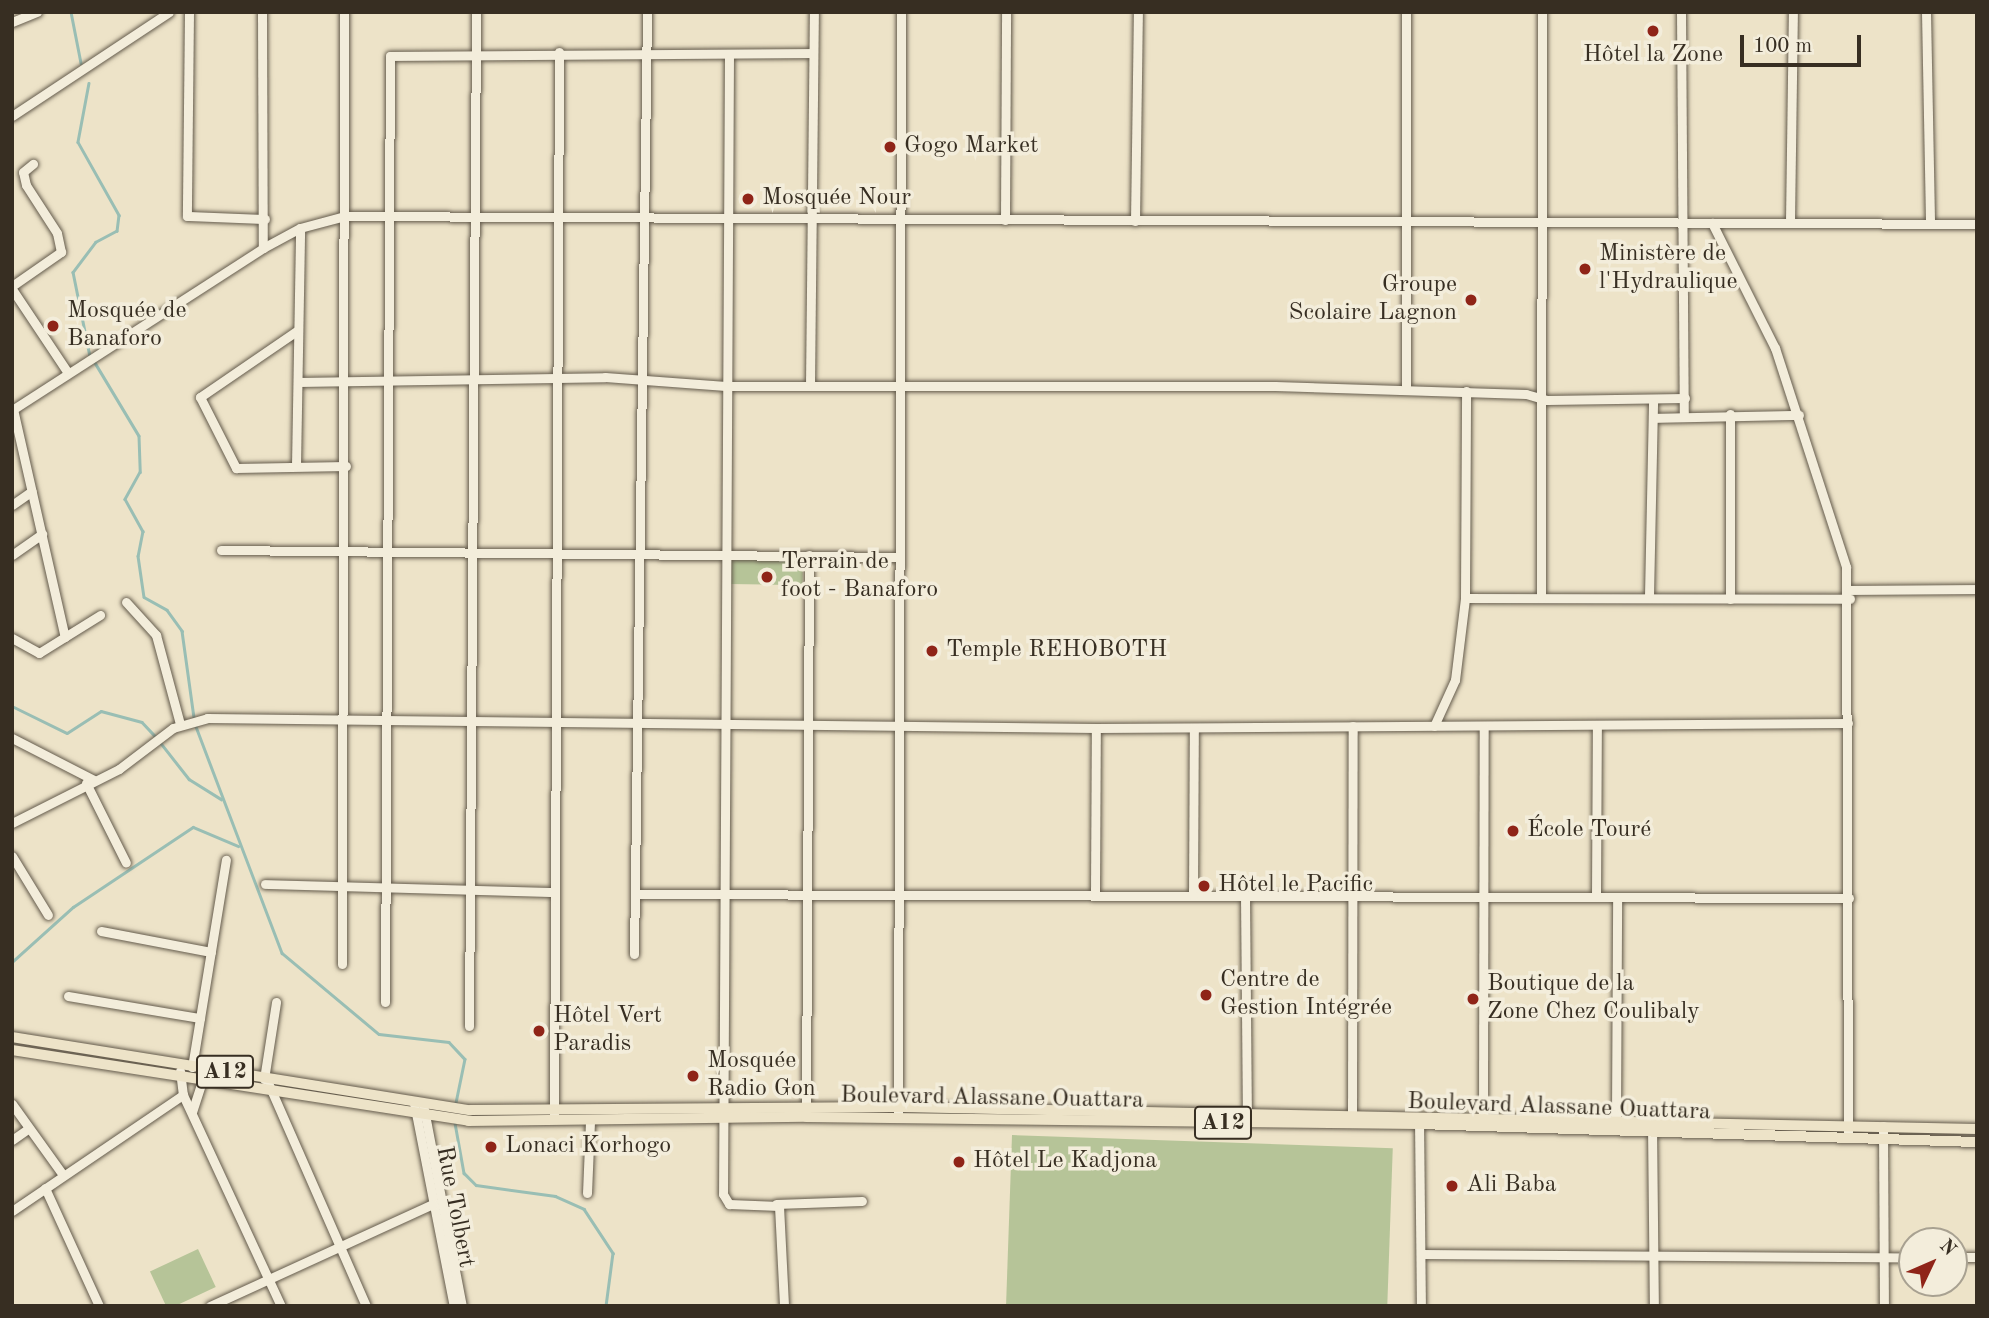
<!DOCTYPE html>
<html>
<head>
<meta charset="utf-8">
<style>
  body { margin:0 }
  #map { position:relative; width:1989px; height:1318px; overflow:hidden; background:#ede3c8; font-family:"Old Standard TT",serif }
  div>[style] { position:absolute }
  .green>* { inset:0; background:#b6c498; transform-origin:0 0 }
  .stream>* { height:2.5px; margin:-1.25px; padding:0 1.25px; transform-origin:1.25px; border-radius:1.25px; background:#99beb4 }
  .roads { filter:drop-shadow(0 0 2px #645b4c) drop-shadow(0 0 2px #645b4c) }
  .minor>* { height:9px; margin:-4.5px; padding:0 4.5px; transform-origin:4.5px; border-radius:4.5px; background:#f3eddb }
  .major>* { height:10px; margin:-5px; padding:0 5px; transform-origin:5px; border-radius:5px; background:#ede3c8 }
  .dots>* { width:19px; height:19px; translate:-50% -50%; box-sizing:border-box; border:4px solid #f3eddb; border-radius:50% }
  span { translate:-50% -50%; white-space:nowrap; text-align:center; line-height:1.15; -webkit-text-stroke:7px #f3eddb; paint-order:stroke }
  .shield-label span { padding:2px 5px; background:#f3eddb; border:2px solid; border-radius:5px; -webkit-text-stroke-width:0 }
  .shield-label { font-size:23px; color:#372e22; font-weight:700 }
  .poi-label { font-size:24px; color:#372e22 }
  .left { translate:0 -50%; text-align:left }
  .right { translate:-100% -50%; text-align:right }
  .street-label { font-size:24px; color:#372e22 }
  .frame { position:absolute; inset:0; border:14px solid #372e22; pointer-events:none }
  .north { position:absolute; left:1898px; top:1227px; width:70px; height:70px; box-sizing:border-box; background:#f3eddb; border:2px solid #a8a191; border-radius:50%; rotate:46deg; font-size:19px; font-weight:700; line-height:28px; text-align:center; color:#372e22 }
  .north::after { content:''; display:block; margin:auto; width:24px; height:32px; background:#8f2418; clip-path:polygon(50% 0,100% 100%,50% 72%,0 100%) }
  .scale { position:absolute; left:1740px; top:35px; width:121px; height:32px; box-sizing:border-box; border:4px solid #372e22; border-top:0; padding-left:9px; font-size:21px; line-height:24px; white-space:nowrap; color:#372e22; -webkit-text-stroke:5px #f3eddb; paint-order:stroke }
</style>
</head>
<body>
<div id="map">
  <div class="green">
    <i style="left:730px;top:558px;width:73px;height:26px;rotate:1deg"></i>
    <i style="left:1012px;top:1135px;width:381px;height:171px;rotate:2deg"></i>
    <i style="left:198px;top:1249px;width:42px;height:53px;rotate:65deg"></i>
  </div>
  <div class="stream">
    <i style="left:71px;top:12px;width:52px;rotate:78.9deg"></i>
    <i style="left:89px;top:83px;width:60px;rotate:100.6deg"></i>
    <i style="left:78px;top:142px;width:84px;rotate:60.7deg"></i>
    <i style="left:119px;top:215px;width:16px;rotate:97deg"></i>
    <i style="left:117px;top:231px;width:24px;rotate:152deg"></i>
    <i style="left:96px;top:242px;width:38px;rotate:127deg"></i>
    <i style="left:73px;top:272px;width:86px;rotate:78.6deg"></i>
    <i style="left:94px;top:361px;width:87px;rotate:59deg"></i>
    <i style="left:139px;top:436px;width:36px;rotate:88deg"></i>
    <i style="left:140px;top:472px;width:31px;rotate:119deg"></i>
    <i style="left:125px;top:499px;width:37px;rotate:61deg"></i>
    <i style="left:143px;top:531px;width:25px;rotate:101deg"></i>
    <i style="left:138px;top:556px;width:41px;rotate:81.7deg"></i>
    <i style="left:144px;top:597px;width:26px;rotate:29deg"></i>
    <i style="left:167px;top:610px;width:26px;rotate:54deg"></i>
    <i style="left:182px;top:631px;width:88px;rotate:82.1deg"></i>
    <i style="left:12px;top:706px;width:61px;rotate:26.1deg"></i>
    <i style="left:67px;top:733px;width:40px;rotate:-32.9deg"></i>
    <i style="left:101px;top:711px;width:42px;rotate:15deg"></i>
    <i style="left:142px;top:722px;width:21px;rotate:47deg"></i>
    <i style="left:195px;top:724px;width:245px;rotate:69.2deg"></i>
    <i style="left:282px;top:953px;width:126px;rotate:39.9deg"></i>
    <i style="left:379px;top:1034px;width:70px;rotate:6.5deg"></i>
    <i style="left:449px;top:1042px;width:23px;rotate:47deg"></i>
    <i style="left:465px;top:1059px;width:45px;rotate:101.6deg"></i>
    <i style="left:160px;top:742px;width:47px;rotate:51.9deg"></i>
    <i style="left:189px;top:779px;width:38px;rotate:32deg"></i>
    <i style="left:12px;top:962px;width:82px;rotate:-42deg"></i>
    <i style="left:73px;top:907px;width:144px;rotate:-33.7deg"></i>
    <i style="left:193px;top:827px;width:49px;rotate:22.9deg"></i>
    <i style="left:455px;top:1123px;width:51px;rotate:79.8deg"></i>
    <i style="left:464px;top:1173px;width:17px;rotate:45deg"></i>
    <i style="left:476px;top:1185px;width:80px;rotate:7.9deg"></i>
    <i style="left:555px;top:1196px;width:32px;rotate:24deg"></i>
    <i style="left:584px;top:1209px;width:53px;rotate:56.6deg"></i>
    <i style="left:613px;top:1253px;width:53px;rotate:97.5deg"></i>
  </div>
  <div class="roads">
    <div class="minor">
      <i style="left:189px;top:12px;width:204px;rotate:90.6deg"></i>
      <i style="left:187px;top:216px;width:78px;rotate:2.2deg"></i>
      <i style="left:262px;top:12px;width:236px;rotate:89.8deg"></i>
      <i style="left:1406px;top:12px;width:378px;rotate:90deg"></i>
      <i style="left:1681px;top:12px;width:403px;rotate:89.6deg"></i>
      <i style="left:1926px;top:12px;width:211px;rotate:88.9deg"></i>
      <i style="left:12px;top:22px;width:27px;rotate:-22deg"></i>
      <i style="left:729px;top:55px;width:1139px;rotate:90.3deg"></i>
      <i style="left:723px;top:1194px;width:12px;rotate:59deg"></i>
      <i style="left:729px;top:1204px;width:50px;rotate:2.3deg"></i>
      <i style="left:779px;top:1206px;width:100px;rotate:87.1deg"></i>
      <i style="left:12px;top:116px;width:188px;rotate:-33.5deg"></i>
      <i style="left:1005px;top:220px;width:208px;rotate:-89.7deg"></i>
      <i style="left:1135px;top:221px;width:209px;rotate:-89.2deg"></i>
      <i style="left:1790px;top:221px;width:209px;rotate:-89.2deg"></i>
      <i style="left:1712px;top:223px;width:140px;rotate:63.3deg"></i>
      <i style="left:1775px;top:348px;width:230px;rotate:72deg"></i>
      <i style="left:1846px;top:567px;width:565px;rotate:89.8deg"></i>
      <i style="left:12px;top:286px;width:60px;rotate:-34.8deg"></i>
      <i style="left:61px;top:252px;width:19px;rotate:-102deg"></i>
      <i style="left:57px;top:233px;width:57px;rotate:-122.9deg"></i>
      <i style="left:26px;top:185px;width:13px;rotate:-103deg"></i>
      <i style="left:23px;top:172px;width:13px;rotate:-39deg"></i>
      <i style="left:12px;top:289px;width:101px;rotate:56.3deg"></i>
      <i style="left:298px;top:330px;width:119px;rotate:145.6deg"></i>
      <i style="left:200px;top:397px;width:80px;rotate:63.1deg"></i>
      <i style="left:236px;top:468px;width:110px;rotate:-1deg"></i>
      <i style="left:298px;top:382px;width:307px;rotate:-0.9deg"></i>
      <i style="left:605px;top:377px;width:121px;rotate:4.3deg"></i>
      <i style="left:726px;top:386px;width:549px"></i>
      <i style="left:1275px;top:386px;width:251px;rotate:1.8deg"></i>
      <i style="left:1526px;top:394px;width:22px;rotate:16deg"></i>
      <i style="left:1547px;top:400px;width:138px;rotate:-0.8deg"></i>
      <i style="left:810px;top:385px;width:373px;rotate:-89.4deg"></i>
      <i style="left:13px;top:409px;width:234px;rotate:77.2deg"></i>
      <i style="left:12px;top:410px;width:299px;rotate:-32.8deg"></i>
      <i style="left:263px;top:248px;width:42px;rotate:-28.4deg"></i>
      <i style="left:300px;top:228px;width:47px;rotate:-14.9deg"></i>
      <i style="left:345px;top:216px;width:1632px;rotate:0.28deg"></i>
      <i style="left:1730px;top:414px;width:185px;rotate:90deg"></i>
      <i style="left:1653px;top:418px;width:146px;rotate:-1.2deg"></i>
      <i style="left:296px;top:466px;width:238px;rotate:-89deg"></i>
      <i style="left:12px;top:505px;width:24px;rotate:-35deg"></i>
      <i style="left:221px;top:550px;width:675px;rotate:0.59deg"></i>
      <i style="left:12px;top:555px;width:37px;rotate:-35deg"></i>
      <i style="left:1849px;top:590px;width:128px;rotate:-0.4deg"></i>
      <i style="left:1649px;top:596px;width:195px;rotate:-88.8deg"></i>
      <i style="left:1465px;top:598px;width:385px;rotate:0.1deg"></i>
      <i style="left:1541px;top:598px;width:586px;rotate:-89.9deg"></i>
      <i style="left:126px;top:602px;width:45px;rotate:47.7deg"></i>
      <i style="left:156px;top:635px;width:92px;rotate:74.9deg"></i>
      <i style="left:12px;top:638px;width:31px;rotate:29deg"></i>
      <i style="left:39px;top:653px;width:72px;rotate:-31.9deg"></i>
      <i style="left:1434px;top:726px;width:51px;rotate:-65.5deg"></i>
      <i style="left:1455px;top:680px;width:83px;rotate:-83deg"></i>
      <i style="left:1465px;top:598px;width:207px;rotate:-89.7deg"></i>
      <i style="left:12px;top:738px;width:92px;rotate:27.1deg"></i>
      <i style="left:86px;top:783px;width:89px;rotate:63.4deg"></i>
      <i style="left:12px;top:823px;width:120px;rotate:-26.8deg"></i>
      <i style="left:119px;top:769px;width:68px;rotate:-37.2deg"></i>
      <i style="left:173px;top:728px;width:35px;rotate:-16deg"></i>
      <i style="left:207px;top:718px;width:889px;rotate:0.64deg"></i>
      <i style="left:1096px;top:728px;width:752px;rotate:-0.38deg"></i>
      <i style="left:12px;top:856px;width:69px;rotate:58.6deg"></i>
      <i style="left:265px;top:884px;width:289px;rotate:1.6deg"></i>
      <i style="left:636px;top:894px;width:1213px;rotate:0.19deg"></i>
      <i style="left:1095px;top:894px;width:166px;rotate:-89.7deg"></i>
      <i style="left:1193px;top:895px;width:167px;rotate:-89.7deg"></i>
      <i style="left:1245px;top:895px;width:226px;rotate:89.5deg"></i>
      <i style="left:1596px;top:897px;width:172px;rotate:-89.7deg"></i>
      <i style="left:101px;top:931px;width:112px;rotate:10.8deg"></i>
      <i style="left:634px;top:954px;width:942px;rotate:-89.21deg"></i>
      <i style="left:342px;top:964px;width:952px;rotate:-89.88deg"></i>
      <i style="left:68px;top:996px;width:134px;rotate:9.5deg"></i>
      <i style="left:385px;top:1002px;width:946px;rotate:-89.7deg"></i>
      <i style="left:390px;top:56px;width:423px;rotate:-0.4deg"></i>
      <i style="left:469px;top:1026px;width:1014px;rotate:-89.6deg"></i>
      <i style="left:192px;top:1067px;width:210px;rotate:-80.7deg"></i>
      <i style="left:180px;top:1071px;width:24px;rotate:83deg"></i>
      <i style="left:183px;top:1095px;width:233px;rotate:65.1deg"></i>
      <i style="left:264px;top:1079px;width:78px;rotate:-81.1deg"></i>
      <i style="left:269px;top:1085px;width:241px;rotate:66.3deg"></i>
      <i style="left:414px;top:1103px;width:207px;rotate:78.9deg"></i>
      <i style="left:12px;top:1104px;width:87px;rotate:54.3deg"></i>
      <i style="left:423px;top:1104px;width:206px;rotate:79.1deg"></i>
      <i style="left:806px;top:1111px;width:556px;rotate:-89.69deg"></i>
      <i style="left:192px;top:1112px;width:40px;rotate:-72deg"></i>
      <i style="left:898px;top:1113px;width:1101px;rotate:-89.84deg"></i>
      <i style="left:1352px;top:1113px;width:387px;rotate:-89.9deg"></i>
      <i style="left:554px;top:1114px;width:1062px;rotate:-89.73deg"></i>
      <i style="left:1483px;top:1117px;width:391px;rotate:-89.9deg"></i>
      <i style="left:1616px;top:1118px;width:220px;rotate:-89.7deg"></i>
      <i style="left:1419px;top:1120px;width:186px;rotate:89.4deg"></i>
      <i style="left:1652px;top:1125px;width:181px;rotate:89.4deg"></i>
      <i style="left:1883px;top:1126px;width:180px;rotate:89.7deg"></i>
      <i style="left:12px;top:1140px;width:19px;rotate:-35deg"></i>
      <i style="left:45px;top:1188px;width:130px;rotate:65.4deg"></i>
      <i style="left:587px;top:1193px;width:73px;rotate:-87.6deg"></i>
      <i style="left:776px;top:1204px;width:86px;rotate:-2deg"></i>
      <i style="left:12px;top:1211px;width:207px;rotate:-34.2deg"></i>
      <i style="left:1421px;top:1254px;width:491px;rotate:0.4deg"></i>
      <i style="left:1954px;top:1257px;width:23px"></i>
      <i style="left:210px;top:1306px;width:245px;rotate:-24.6deg"></i>
    </div>
    <div class="major">
      <i style="left:12px;top:1037px;width:464px;rotate:9.1deg"></i>
      <i style="left:470px;top:1110px;width:428px;rotate:-0.4deg"></i>
      <i style="left:898px;top:1107px;width:1079px;rotate:1.17deg"></i>
      <i style="left:12px;top:1050px;width:461px;rotate:8.8deg"></i>
      <i style="left:468px;top:1121px;width:338px;rotate:-0.7deg"></i>
      <i style="left:806px;top:1117px;width:613px;rotate:0.65deg"></i>
      <i style="left:1419px;top:1124px;width:558px;rotate:1.85deg"></i>
    </div>
  </div>
  <div class="dots">
    <i style="left:1653px;top:31px;background:#8f2418"></i>
    <i style="left:890px;top:147px;background:#8f2418"></i>
    <i style="left:748px;top:199px;background:#8f2418"></i>
    <i style="left:1585px;top:269px;background:#8f2418"></i>
    <i style="left:1471px;top:300px;background:#8f2418"></i>
    <i style="left:53px;top:326px;background:#8f2418"></i>
    <i style="left:767px;top:577px;background:#8f2418"></i>
    <i style="left:932px;top:651px;background:#8f2418"></i>
    <i style="left:1513px;top:831px;background:#8f2418"></i>
    <i style="left:1204px;top:886px;background:#8f2418"></i>
    <i style="left:1206px;top:995px;background:#8f2418"></i>
    <i style="left:1473px;top:999px;background:#8f2418"></i>
    <i style="left:539px;top:1031px;background:#8f2418"></i>
    <i style="left:693px;top:1076px;background:#8f2418"></i>
    <i style="left:491px;top:1147px;background:#8f2418"></i>
    <i style="left:959px;top:1162px;background:#8f2418"></i>
    <i style="left:1452px;top:1186px;background:#8f2418"></i>
  </div>
  <div class="shield-label">
    <span style="left:225px;top:1072px">A12</span>
    <span style="left:1223px;top:1123px">A12</span>
  </div>
  <div class="poi-label">
    <span style="left:1653px;top:56px">Hôtel la Zone</span>
    <span class="left" style="left:904px;top:147px">Gogo Market</span>
    <span class="left" style="left:762px;top:199px">Mosquée Nour</span>
    <span class="left" style="left:1599px;top:269px">Ministère de<br>l'Hydraulique</span>
    <span class="right" style="left:1457px;top:300px">Groupe<br>Scolaire Lagnon</span>
    <span class="left" style="left:67px;top:326px">Mosquée de<br>Banaforo</span>
    <span class="left" style="left:781px;top:577px">Terrain de<br>foot - Banaforo</span>
    <span class="left" style="left:946px;top:651px">Temple REHOBOTH</span>
    <span class="left" style="left:1527px;top:831px">École Touré</span>
    <span class="left" style="left:1218px;top:886px">Hôtel le Pacific</span>
    <span class="left" style="left:1220px;top:995px">Centre de<br>Gestion Intégrée</span>
    <span class="left" style="left:1487px;top:999px">Boutique de la<br>Zone Chez Coulibaly</span>
    <span class="left" style="left:553px;top:1031px">Hôtel Vert<br>Paradis</span>
    <span class="left" style="left:707px;top:1076px">Mosquée<br>Radio Gon</span>
    <span class="left" style="left:505px;top:1147px">Lonaci Korhogo</span>
    <span class="left" style="left:973px;top:1162px">Hôtel Le Kadjona</span>
    <span class="left" style="left:1466px;top:1186px">Ali Baba</span>
  </div>
  <div class="street-label">
    <span style="left:992px;top:1099px;rotate:1deg">Boulevard Alassane Ouattara</span>
    <span style="left:1559px;top:1108px;rotate:2deg">Boulevard Alassane Ouattara</span>
    <span style="left:454px;top:1207px;rotate:79deg">Rue Tolbert</span>
  </div>
  <div class="frame"></div>
  <div class="north">N</div>
  <div class="scale">100 m</div>
</div>
</body>
</html>
